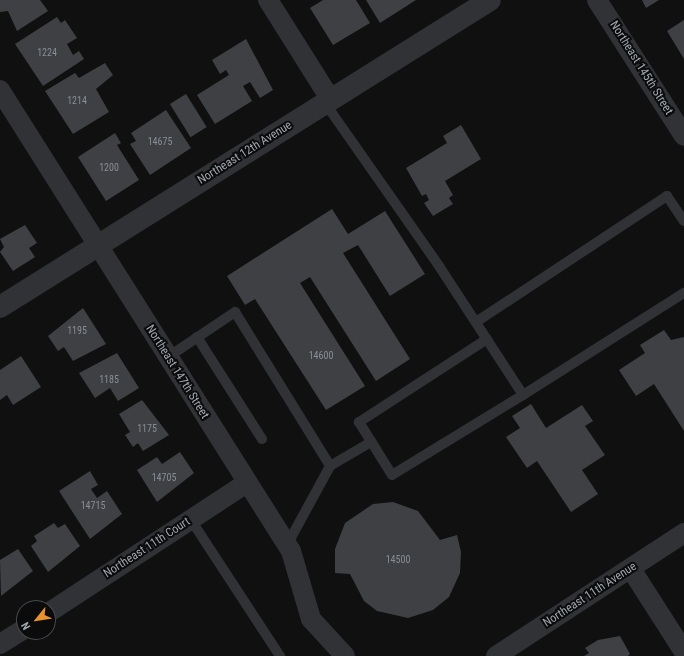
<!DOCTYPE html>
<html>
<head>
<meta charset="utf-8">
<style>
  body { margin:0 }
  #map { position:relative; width:684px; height:656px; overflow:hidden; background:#101011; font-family:"Roboto Condensed",sans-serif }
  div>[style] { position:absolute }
  .building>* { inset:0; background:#3f4044; transform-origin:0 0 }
  .service>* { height:10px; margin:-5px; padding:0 5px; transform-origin:5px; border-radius:5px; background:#313236 }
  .minor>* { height:20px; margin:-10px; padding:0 10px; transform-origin:10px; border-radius:10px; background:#313236 }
  .tertiary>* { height:22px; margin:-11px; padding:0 11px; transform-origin:11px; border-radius:11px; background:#313236 }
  span { translate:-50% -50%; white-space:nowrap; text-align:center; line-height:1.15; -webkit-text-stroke:4px #0b0b0c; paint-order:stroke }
  .number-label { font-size:10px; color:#888e96 }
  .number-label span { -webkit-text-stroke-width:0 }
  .street-label { font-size:12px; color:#a1a8b1 }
  .north { position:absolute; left:16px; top:600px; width:40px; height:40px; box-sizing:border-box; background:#0b0b0c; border:1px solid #474a4e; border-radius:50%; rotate:240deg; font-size:11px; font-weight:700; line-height:16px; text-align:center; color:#a1a8b1 }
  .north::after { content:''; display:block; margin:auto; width:14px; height:18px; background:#e89230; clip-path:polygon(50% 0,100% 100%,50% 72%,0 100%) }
</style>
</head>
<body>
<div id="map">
  <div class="building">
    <i style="clip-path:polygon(0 0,40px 0,48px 11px,17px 31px,8px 11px,0 12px)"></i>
    <i style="clip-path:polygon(323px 0,356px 0,370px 23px,333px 45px,310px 8px)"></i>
    <i style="clip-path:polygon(366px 0,416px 0,380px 23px)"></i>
    <i style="clip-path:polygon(642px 0,659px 0,646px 8px)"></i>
    <i style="clip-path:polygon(57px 17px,61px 23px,65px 20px,77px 38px,67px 44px,73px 55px,79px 51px,84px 59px,43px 86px,15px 44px)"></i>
    <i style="clip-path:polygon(684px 20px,684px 59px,667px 31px)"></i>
    <i style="clip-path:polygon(246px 39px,273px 90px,260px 98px,250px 82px,243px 86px,252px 101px,215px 124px,197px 95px,229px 75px,226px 70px,220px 74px,212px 60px)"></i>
    <i style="clip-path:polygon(105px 63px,113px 75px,96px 89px,109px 112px,73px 134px,45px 91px,75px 73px,79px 78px)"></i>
    <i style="left:186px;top:94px;width:39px;height:19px;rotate:58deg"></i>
    <i style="clip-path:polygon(166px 110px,191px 148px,150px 175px,130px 144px,136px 141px,131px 133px)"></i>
    <i style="clip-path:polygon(461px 125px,481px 159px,445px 181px,453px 195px,449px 198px,453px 204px,433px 216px,424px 203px,429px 200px,426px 194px,422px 196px,406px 168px,447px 143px,443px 136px)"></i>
    <i style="clip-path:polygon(115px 133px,121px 143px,117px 145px,139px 180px,106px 201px,78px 157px)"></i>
    <i style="clip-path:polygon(332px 209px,348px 234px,385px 211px,425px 274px,390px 296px,358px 245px,343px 253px,410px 359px,376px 381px,310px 277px,300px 283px,365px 386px,326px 410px,255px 299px,245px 305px,227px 276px)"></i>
    <i style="clip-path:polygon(25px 225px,37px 243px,29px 248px,35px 257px,13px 271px,0 252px,4px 247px,0 239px)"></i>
    <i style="clip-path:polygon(83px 308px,106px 344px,73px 361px,64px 347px,58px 351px,48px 336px)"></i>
    <i style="clip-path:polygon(664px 330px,671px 340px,684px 337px,684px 431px,654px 384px,636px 396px,619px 370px,645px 353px,640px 345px)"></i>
    <i style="clip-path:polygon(117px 353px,139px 388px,118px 401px,110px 388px,95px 398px,79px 373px)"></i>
    <i style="clip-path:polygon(21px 356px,41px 387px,13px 405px,7px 395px,0 400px,0 370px)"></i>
    <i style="clip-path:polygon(142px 400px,169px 435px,143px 451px,138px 443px,133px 447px,125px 435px,130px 432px,119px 414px)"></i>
    <i style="clip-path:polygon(531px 404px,546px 428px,582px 405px,593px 421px,585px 426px,605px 455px,582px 470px,598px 494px,571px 512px,537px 461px,527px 468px,506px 437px,520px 428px,512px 416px)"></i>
    <i style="clip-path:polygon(180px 452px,194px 473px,157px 502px,137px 470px,157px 457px,162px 464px)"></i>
    <i style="clip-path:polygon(90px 471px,98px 485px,91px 489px,97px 498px,107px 491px,122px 514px,90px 539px,59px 491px)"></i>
    <i style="clip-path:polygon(393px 502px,418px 511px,440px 540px,457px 535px,461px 552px,460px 573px,449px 597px,433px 610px,408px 618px,377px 611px,364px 601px,350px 574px,335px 573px,335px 549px,345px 523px,373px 504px)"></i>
    <i style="clip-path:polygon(54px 523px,58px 528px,65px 524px,80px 546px,48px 572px,31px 546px,37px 541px,34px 536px)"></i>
    <i style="clip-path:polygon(18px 549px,33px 571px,1px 596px,0 560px)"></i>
    <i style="clip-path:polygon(620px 636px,630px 654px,628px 656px,584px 656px,589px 653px,585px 648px,598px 640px)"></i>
  </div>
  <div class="service">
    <i style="left:325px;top:103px;width:199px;rotate:55deg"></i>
    <i style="left:439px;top:266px;width:154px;rotate:56.9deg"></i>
    <i style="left:523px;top:395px;width:191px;rotate:-32.4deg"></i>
    <i style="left:476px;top:322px;width:229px;rotate:-33.4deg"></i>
    <i style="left:667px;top:196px;width:30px;rotate:56deg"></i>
    <i style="left:197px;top:337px;width:121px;rotate:57.5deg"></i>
    <i style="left:487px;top:339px;width:153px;rotate:147deg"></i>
    <i style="left:359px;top:422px;width:62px;rotate:58.1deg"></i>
    <i style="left:392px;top:475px;width:153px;rotate:-31.4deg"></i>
    <i style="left:168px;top:357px;width:81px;rotate:-33.9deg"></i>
    <i style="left:235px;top:312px;width:181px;rotate:58.3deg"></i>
    <i style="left:191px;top:520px;width:163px;rotate:56.8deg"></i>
    <i style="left:287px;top:545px;width:90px;rotate:-61.4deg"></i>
    <i style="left:330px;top:466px;width:48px;rotate:-30.3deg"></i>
  </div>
  <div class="minor">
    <i style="left:268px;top:0;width:118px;rotate:57.8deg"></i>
    <i style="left:597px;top:0;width:161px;rotate:57.4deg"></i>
    <i style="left:0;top:90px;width:545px;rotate:57.74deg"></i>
    <i style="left:291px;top:551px;width:71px;rotate:73.6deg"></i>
    <i style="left:311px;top:619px;width:50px;rotate:47.4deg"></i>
    <i style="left:631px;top:569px;width:98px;rotate:57.4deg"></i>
    <i style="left:48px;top:613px;width:238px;rotate:-33.2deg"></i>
    <i style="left:0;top:644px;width:28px;rotate:-32deg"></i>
    <i style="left:496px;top:656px;width:225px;rotate:-33.2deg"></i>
  </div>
  <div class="tertiary">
    <i style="left:0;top:307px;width:578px;rotate:-32.07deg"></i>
  </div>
  <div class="number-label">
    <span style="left:47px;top:53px">1224</span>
    <span style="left:77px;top:101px">1214</span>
    <span style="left:160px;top:142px">14675</span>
    <span style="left:109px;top:168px">1200</span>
    <span style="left:77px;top:331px">1195</span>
    <span style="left:321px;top:356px">14600</span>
    <span style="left:109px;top:380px">1185</span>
    <span style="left:147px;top:429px">1175</span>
    <span style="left:164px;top:478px">14705</span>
    <span style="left:93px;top:506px">14715</span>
    <span style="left:398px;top:560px">14500</span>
  </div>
  <div class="street-label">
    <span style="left:641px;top:68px;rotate:58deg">Northeast 145th Street</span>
    <span style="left:245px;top:153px;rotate:-32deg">Northeast 12th Avenue</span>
    <span style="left:177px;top:372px;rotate:58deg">Northeast 147th Street</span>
    <span style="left:147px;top:548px;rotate:-33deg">Northeast 11th Court</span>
    <span style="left:590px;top:595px;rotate:-33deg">Northeast 11th Avenue</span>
  </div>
  <div class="north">N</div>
</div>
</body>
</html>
